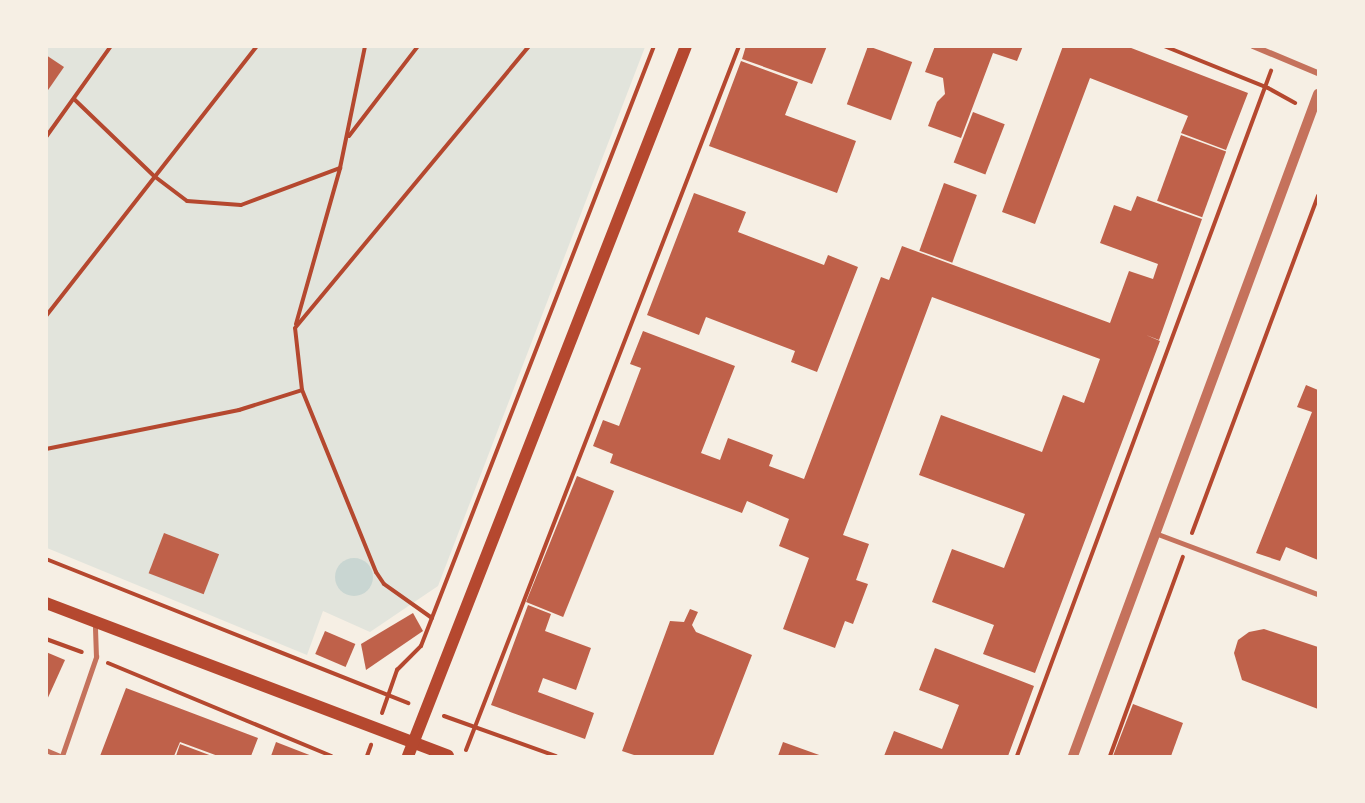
<!DOCTYPE html>
<html>
<head>
<meta charset="utf-8">
<style>
  body { margin:0 }
  #map { position:relative; width:1365px; height:803px; overflow:hidden; background:#f6efe4; font-family:Overpass,sans-serif }
  div>[style] { position:absolute }
  .green>* { inset:0; background:#e2e4dc }
  .water>* { inset:0; background:#c9d6d2 }
  .round { border-radius:50% }
  .building>* { inset:0; background:#bf614a; transform-origin:0 0 }
  .path>* { height:4px; margin:-2px; padding:0 2px; transform-origin:2px; border-radius:2px; background:#b5482f }
  .service>* { height:4.5px; margin:-2.25px; padding:0 2.25px; transform-origin:2.25px; border-radius:2.25px; background:#c5725c }
  .minor>* { height:6px; margin:-3px; padding:0 3px; transform-origin:3px; border-radius:3px; background:#c5725c }
  .tertiary>* { height:10px; margin:-5px; padding:0 5px; transform-origin:5px; border-radius:5px; background:#c5725c }
  .secondary>* { height:12px; margin:-6px; padding:0 6px; transform-origin:6px; border-radius:6px; background:#b5482f }
  span { translate:-50% -50%; white-space:nowrap; text-align:center; line-height:1.15; -webkit-text-stroke:4.5px #f6efe4; paint-order:stroke }
  .frame { position:absolute; inset:0; border:48px solid #f6efe4; pointer-events:none }
</style>
</head>
<body>
<div id="map">
  <div class="green">
    <i style="clip-path:polygon(46px 47px,645px 47px,438px 586px,370px 632px,323px 611px,307px 655px,47px 548px)"></i>
  </div>
  <div class="water">
    <i class="round" style="left:335px;top:558px;width:38px;height:38px"></i>
  </div>
  <div class="building">
    <i style="clip-path:polygon(746px 46px,827px 46px,812px 84px,742px 59px)"></i>
    <i style="left:868px;top:46px;width:47px;height:62px;rotate:20deg"></i>
    <i style="clip-path:polygon(935px 46px,1023px 46px,1017px 61px,993px 53px,961px 138px,928px 126px,937px 102px,945px 94px,943px 78px,925px 72px)"></i>
    <i style="clip-path:polygon(1063px 46px,1126px 46px,1248px 93px,1226px 150px,1181px 133px,1188px 116px,1090px 78px,1035px 224px,1002px 212px)"></i>
    <i style="clip-path:polygon(46px 55px,64px 67px,46px 93px)"></i>
    <i style="clip-path:polygon(741px 61px,798px 82px,785px 115px,856px 141px,837px 193px,709px 146px)"></i>
    <i style="left:973px;top:112px;width:34px;height:54px;rotate:21deg"></i>
    <i style="left:1181px;top:135px;width:48px;height:70px;rotate:20deg"></i>
    <i style="left:944px;top:183px;width:35px;height:72px;rotate:20deg"></i>
    <i style="clip-path:polygon(694px 193px,746px 212px,738px 232px,824px 265px,828px 255px,858px 267px,817px 372px,791px 362px,795px 351px,706px 317px,699px 335px,647px 315px)"></i>
    <i style="clip-path:polygon(1137px 196px,1202px 219px,1159px 340px,1146px 335px,1160px 341px,1035px 673px,983px 654px,994px 625px,932px 602px,952px 549px,1004px 568px,1025px 514px,919px 475px,941px 415px,1042px 452px,1063px 395px,1084px 403px,1100px 359px,932px 297px,843px 535px,869px 544px,856px 580px,868px 584px,853px 624px,845px 621px,835px 648px,783px 629px,809px 558px,779px 546px,789px 519px,747px 501px,742px 513px,610px 463px,613px 454px,593px 446px,603px 420px,619px 426px,641px 368px,630px 364px,643px 331px,735px 366px,701px 453px,720px 460px,728px 438px,773px 455px,769px 466px,804px 479px,881px 277px,889px 280px,902px 246px,1110px 323px,1129px 271px,1153px 279px,1158px 264px,1100px 243px,1114px 205px,1131px 211px)"></i>
    <i style="clip-path:polygon(1306px 385px,1318px 390px,1318px 560px,1286px 547px,1280px 561px,1256px 553px,1312px 412px,1297px 407px)"></i>
    <i style="left:577px;top:476px;width:40px;height:136px;rotate:22deg"></i>
    <i style="left:164px;top:533px;width:59px;height:43px;rotate:21deg"></i>
    <i style="clip-path:polygon(528px 605px,551px 614px,545px 631px,591px 648px,576px 690px,543px 678px,538px 692px,594px 713px,585px 739px,491px 705px)"></i>
    <i style="clip-path:polygon(690px 609px,698px 612px,692px 625px,696px 632px,752px 655px,713px 756px,637px 756px,622px 751px,670px 621px,684px 622px)"></i>
    <i style="clip-path:polygon(413px 613px,423px 631px,366px 670px,361px 644px)"></i>
    <i style="clip-path:polygon(1264px 629px,1318px 647px,1318px 709px,1242px 680px,1234px 653px,1238px 640px,1249px 632px)"></i>
    <i style="left:325px;top:631px;width:33px;height:25px;rotate:23deg"></i>
    <i style="clip-path:polygon(935px 648px,1034px 686px,1008px 756px,884px 756px,894px 731px,942px 749px,959px 705px,919px 690px)"></i>
    <i style="clip-path:polygon(46px 652px,65px 660px,46px 702px)"></i>
    <i style="clip-path:polygon(126px 688px,258px 738px,251px 756px,218px 756px,180px 742px,174px 756px,100px 756px)"></i>
    <i style="clip-path:polygon(1133px 704px,1183px 723px,1171px 756px,1113px 756px)"></i>
    <i style="clip-path:polygon(276px 742px,312px 756px,271px 756px)"></i>
    <i style="clip-path:polygon(783px 742px,822px 756px,778px 756px)"></i>
    <i style="clip-path:polygon(180px 744px,212px 756px,176px 756px)"></i>
  </div>
  <div class="path">
    <i style="left:1164px;top:46px;width:112px;rotate:22deg"></i>
    <i style="left:1268px;top:88px;width:31px;rotate:29deg"></i>
    <i style="left:74px;top:99px;width:111px;rotate:43.9deg"></i>
    <i style="left:154px;top:176px;width:41px;rotate:37.1deg"></i>
    <i style="left:187px;top:201px;width:54px;rotate:4.2deg"></i>
    <i style="left:241px;top:205px;width:106px;rotate:-20.5deg"></i>
    <i style="left:349px;top:136px;width:113px;rotate:-52.5deg"></i>
    <i style="left:46px;top:137px;width:112px;rotate:-54.5deg"></i>
    <i style="left:46px;top:316px;width:343px;rotate:-52deg"></i>
    <i style="left:296px;top:324px;width:162px;rotate:-74.2deg"></i>
    <i style="left:340px;top:168px;width:125px;rotate:-78.4deg"></i>
    <i style="left:46px;top:449px;width:197px;rotate:-11.4deg"></i>
    <i style="left:239px;top:410px;width:66px;rotate:-17.6deg"></i>
    <i style="left:1192px;top:533px;width:360px;rotate:-69.5deg"></i>
    <i style="left:46px;top:559px;width:390px;rotate:21.7deg"></i>
    <i style="left:432px;top:618px;width:59px;rotate:-144.7deg"></i>
    <i style="left:384px;top:584px;width:14px;rotate:-124deg"></i>
    <i style="left:376px;top:572px;width:196px;rotate:-112.1deg"></i>
    <i style="left:302px;top:390px;width:62px;rotate:-96.4deg"></i>
    <i style="left:295px;top:328px;width:366px;rotate:-50.3deg"></i>
    <i style="left:46px;top:639px;width:38px;rotate:20deg"></i>
    <i style="left:108px;top:663px;width:242px;rotate:22.6deg"></i>
    <i style="left:382px;top:713px;width:46px;rotate:-70.8deg"></i>
    <i style="left:397px;top:670px;width:34px;rotate:-45deg"></i>
    <i style="left:421px;top:646px;width:644px;rotate:-68.78deg"></i>
    <i style="left:444px;top:716px;width:119px;rotate:19.7deg"></i>
    <i style="left:466px;top:750px;width:755px;rotate:-68.8deg"></i>
    <i style="left:367px;top:756px;width:12px;rotate:-70deg"></i>
    <i style="left:1017px;top:756px;width:731px;rotate:-69.66deg"></i>
    <i style="left:1110px;top:756px;width:212px;rotate:-69.9deg"></i>
  </div>
  <div class="service">
    <i style="left:1158px;top:534px;width:171px;rotate:20.6deg"></i>
    <i style="left:46px;top:750px;width:15px;rotate:23deg"></i>
    <i style="left:62px;top:756px;width:105px;rotate:-71deg"></i>
    <i style="left:96px;top:657px;width:32px;rotate:-92deg"></i>
  </div>
  <div class="minor">
    <i style="left:1253px;top:46px;width:70px;rotate:22.6deg"></i>
  </div>
  <div class="tertiary">
    <i style="left:1073px;top:756px;width:706px;rotate:-69.69deg"></i>
  </div>
  <div class="secondary">
    <i style="left:46px;top:603px;width:430px;rotate:20.8deg"></i>
    <i style="left:408px;top:756px;width:762px;rotate:-68.62deg"></i>
  </div>
  <div class="frame"></div>
</div>
</body>
</html>
